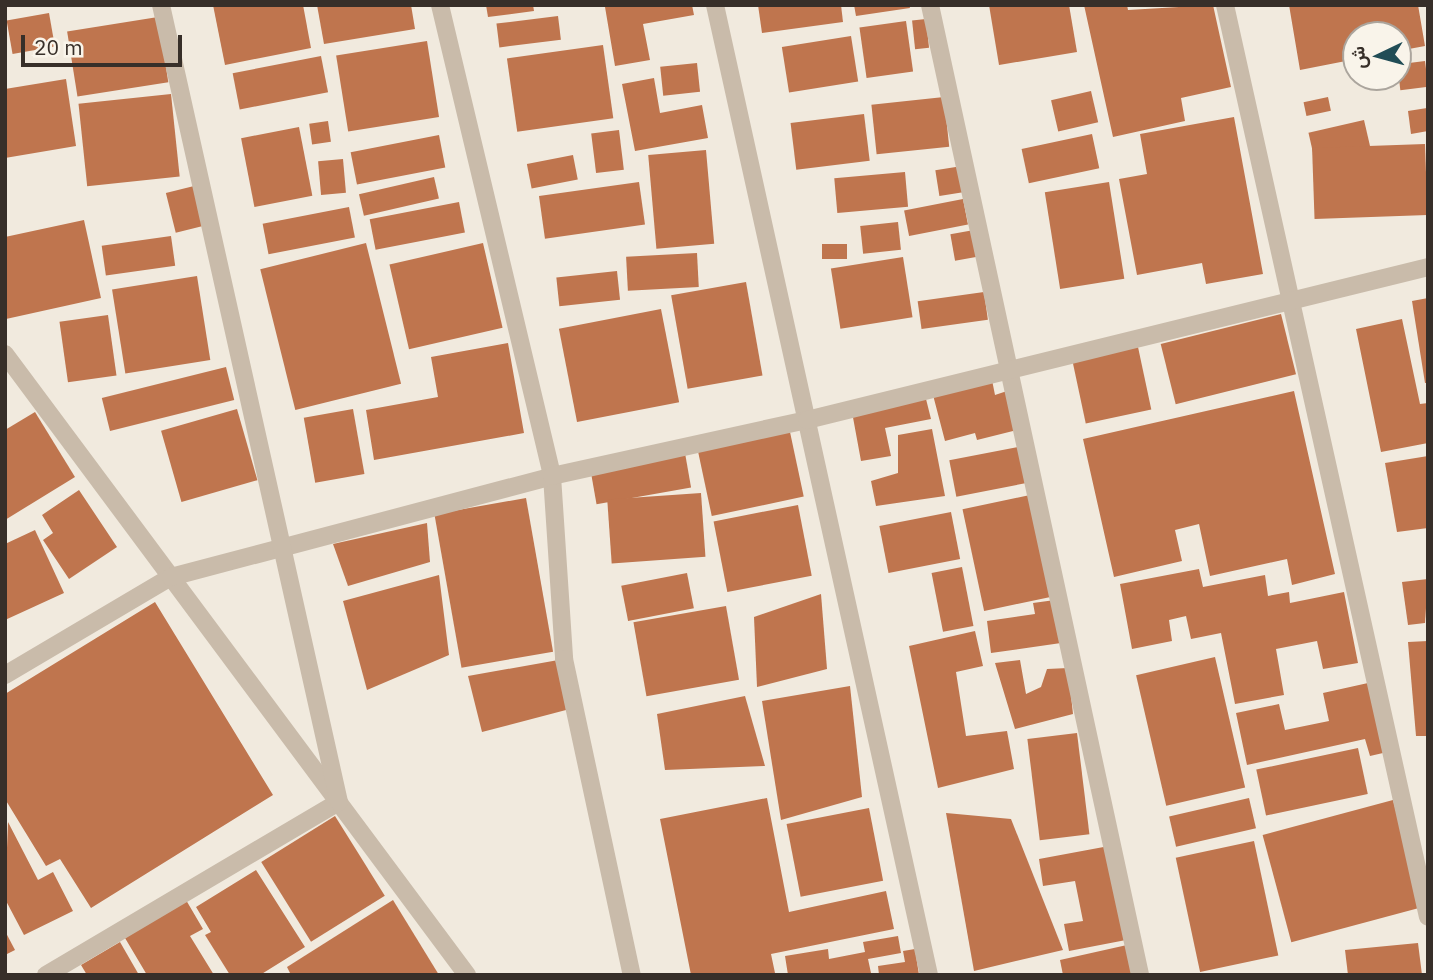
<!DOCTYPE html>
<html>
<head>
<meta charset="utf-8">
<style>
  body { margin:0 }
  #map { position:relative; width:1433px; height:980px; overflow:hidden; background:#f1eade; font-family:"IBM Plex Sans",Vazirmatn,sans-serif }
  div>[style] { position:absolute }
  .building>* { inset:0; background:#bf754e; transform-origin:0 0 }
  .minor>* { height:18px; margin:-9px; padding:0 9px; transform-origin:9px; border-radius:9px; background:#c9bbaa }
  span { translate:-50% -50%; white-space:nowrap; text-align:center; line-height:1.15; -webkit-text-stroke:5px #f9f4ea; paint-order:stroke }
  .frame { position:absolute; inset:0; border:7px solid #372f29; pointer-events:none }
  .north { position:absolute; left:1342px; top:21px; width:70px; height:70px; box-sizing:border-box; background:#f9f4ea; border:2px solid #aba59d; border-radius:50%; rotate:265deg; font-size:19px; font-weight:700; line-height:28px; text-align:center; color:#372f29 }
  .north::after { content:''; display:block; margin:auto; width:24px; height:32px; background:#214d56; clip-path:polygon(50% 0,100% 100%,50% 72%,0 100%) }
  .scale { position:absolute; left:21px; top:35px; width:161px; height:32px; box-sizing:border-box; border:4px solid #372f29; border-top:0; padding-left:9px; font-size:21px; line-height:24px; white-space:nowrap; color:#372f29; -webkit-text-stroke:5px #f9f4ea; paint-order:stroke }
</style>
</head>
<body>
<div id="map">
  <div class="building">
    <i style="clip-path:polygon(213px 5px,303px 5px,311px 48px,225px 65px)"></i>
    <i style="clip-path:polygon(317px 5px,411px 5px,415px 29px,324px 44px)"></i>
    <i style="clip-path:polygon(486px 5px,533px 5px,534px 11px,488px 17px)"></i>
    <i style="clip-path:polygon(692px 5px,694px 15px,643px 24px,650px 60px,615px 66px,605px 7px)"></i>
    <i style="clip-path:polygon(758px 5px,841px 5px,843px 22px,762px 33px)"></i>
    <i style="clip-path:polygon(854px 5px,909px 5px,910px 8px,856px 16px)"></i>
    <i style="clip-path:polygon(989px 5px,1069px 5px,1077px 52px,999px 65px)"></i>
    <i style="clip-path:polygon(1084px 5px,1127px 5px,1128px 10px,1213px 5px,1231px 87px,1181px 98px,1185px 121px,1113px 137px)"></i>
    <i style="clip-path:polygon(1289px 5px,1418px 5px,1425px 46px,1398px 51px,1398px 35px,1356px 35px,1356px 59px,1300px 70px)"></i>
    <i style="left:49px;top:13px;width:34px;height:43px;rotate:80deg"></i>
    <i style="left:558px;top:16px;width:24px;height:62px;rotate:83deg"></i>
    <i style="left:158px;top:17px;width:66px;height:92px;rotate:81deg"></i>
    <i style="left:926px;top:19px;width:29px;height:14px;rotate:84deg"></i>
    <i style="left:906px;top:21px;width:51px;height:47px;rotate:82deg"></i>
    <i style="left:851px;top:36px;width:46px;height:70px;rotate:81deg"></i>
    <i style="left:427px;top:41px;width:77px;height:92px;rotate:81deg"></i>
    <i style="left:603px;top:45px;width:74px;height:97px;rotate:82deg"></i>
    <i style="left:321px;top:56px;width:37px;height:90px;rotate:79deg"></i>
    <i style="left:1425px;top:61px;width:26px;height:28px;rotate:83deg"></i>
    <i style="left:697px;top:63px;width:29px;height:37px;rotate:84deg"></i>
    <i style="clip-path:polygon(654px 78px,660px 113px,702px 105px,708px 138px,635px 151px,622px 84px)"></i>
    <i style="clip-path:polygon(66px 79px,76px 146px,5px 158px,5px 89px)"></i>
    <i style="left:1091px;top:91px;width:32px;height:41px;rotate:77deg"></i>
    <i style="left:171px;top:94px;width:83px;height:93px;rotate:84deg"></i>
    <i style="left:944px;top:97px;width:50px;height:73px;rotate:84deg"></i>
    <i style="left:1328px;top:97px;width:14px;height:25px;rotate:78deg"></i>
    <i style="clip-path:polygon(1427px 108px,1428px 131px,1411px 134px,1408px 111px)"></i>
    <i style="left:864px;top:114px;width:47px;height:74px;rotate:83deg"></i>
    <i style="clip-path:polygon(1234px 117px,1263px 274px,1206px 284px,1202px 263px,1137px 275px,1119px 179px,1147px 174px,1140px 134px)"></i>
    <i style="left:1364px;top:120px;width:27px;height:57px;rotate:77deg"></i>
    <i style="left:328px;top:121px;width:21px;height:19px;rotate:82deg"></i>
    <i style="left:299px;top:127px;width:70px;height:59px;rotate:79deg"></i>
    <i style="left:619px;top:130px;width:40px;height:28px;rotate:83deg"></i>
    <i style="left:1092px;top:134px;width:35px;height:72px;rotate:78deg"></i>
    <i style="left:439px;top:135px;width:33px;height:90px;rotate:79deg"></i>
    <i style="left:1425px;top:144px;width:71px;height:113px;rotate:88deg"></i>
    <i style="left:706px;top:150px;width:94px;height:58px;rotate:85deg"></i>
    <i style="left:573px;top:155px;width:25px;height:47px;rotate:79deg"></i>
    <i style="left:343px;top:159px;width:34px;height:25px;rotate:85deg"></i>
    <i style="left:962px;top:166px;width:26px;height:27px;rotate:81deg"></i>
    <i style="left:905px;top:172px;width:35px;height:71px;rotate:85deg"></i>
    <i style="left:434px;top:177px;width:22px;height:77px;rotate:77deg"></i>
    <i style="left:639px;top:182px;width:43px;height:101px;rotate:82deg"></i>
    <i style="left:1109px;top:182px;width:98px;height:65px;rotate:81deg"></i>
    <i style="left:194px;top:186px;width:41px;height:29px;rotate:76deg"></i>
    <i style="left:963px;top:199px;width:26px;height:60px;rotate:79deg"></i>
    <i style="left:459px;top:202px;width:31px;height:91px;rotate:79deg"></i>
    <i style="left:349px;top:207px;width:31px;height:88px;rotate:79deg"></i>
    <i style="clip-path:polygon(84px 220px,101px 298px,6px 319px,5px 237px)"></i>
    <i style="left:898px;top:222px;width:28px;height:38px;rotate:84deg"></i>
    <i style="left:974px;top:230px;width:27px;height:24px;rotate:80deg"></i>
    <i style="left:171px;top:236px;width:30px;height:70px;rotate:82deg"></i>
    <i style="left:366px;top:243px;width:145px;height:109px;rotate:76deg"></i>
    <i style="left:483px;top:243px;width:87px;height:96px;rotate:77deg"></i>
    <i style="left:822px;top:244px;width:25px;height:15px"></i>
    <i style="left:697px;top:253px;width:34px;height:71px;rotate:87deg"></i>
    <i style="left:903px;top:257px;width:61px;height:73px;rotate:81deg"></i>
    <i style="left:617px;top:271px;width:29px;height:61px;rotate:84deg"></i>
    <i style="left:197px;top:276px;width:85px;height:86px;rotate:81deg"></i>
    <i style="left:746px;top:282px;width:95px;height:76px;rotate:80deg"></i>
    <i style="left:984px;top:292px;width:28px;height:67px;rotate:82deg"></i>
    <i style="clip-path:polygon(1428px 298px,1428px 383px,1425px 383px,1412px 301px)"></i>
    <i style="left:661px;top:309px;width:95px;height:104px;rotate:79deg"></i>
    <i style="left:1281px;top:314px;width:62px;height:124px;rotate:76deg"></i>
    <i style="left:108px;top:315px;width:61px;height:49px;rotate:82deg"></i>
    <i style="clip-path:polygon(1402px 319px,1420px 404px,1428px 403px,1428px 443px,1381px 452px,1356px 329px)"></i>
    <i style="clip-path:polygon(508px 343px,524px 433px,374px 460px,366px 410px,438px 397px,431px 357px)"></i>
    <i style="left:1138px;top:347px;width:64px;height:67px;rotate:78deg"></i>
    <i style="left:226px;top:367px;width:34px;height:128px;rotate:76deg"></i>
    <i style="clip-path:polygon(992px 380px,995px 395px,1007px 391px,1017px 430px,977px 440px,975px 433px,945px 441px,933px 395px)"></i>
    <i style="clip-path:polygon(1294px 391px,1335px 574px,1292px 585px,1287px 559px,1210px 576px,1199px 524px,1175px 530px,1182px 561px,1114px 577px,1083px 439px)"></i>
    <i style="clip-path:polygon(926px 399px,931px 419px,885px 428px,891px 456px,861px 461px,852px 412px)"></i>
    <i style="left:237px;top:409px;width:74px;height:79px;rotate:74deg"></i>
    <i style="left:353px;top:409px;width:66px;height:50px;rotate:80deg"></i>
    <i style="clip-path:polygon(35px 412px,75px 477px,5px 520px,5px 430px)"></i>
    <i style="clip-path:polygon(932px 429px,945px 496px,876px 506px,871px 481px,898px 473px,898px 435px)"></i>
    <i style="left:790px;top:432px;width:66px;height:94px;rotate:78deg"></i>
    <i style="left:1018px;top:447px;width:37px;height:70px;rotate:79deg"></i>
    <i style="left:685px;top:453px;width:35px;height:96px;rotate:80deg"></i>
    <i style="clip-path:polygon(1428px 456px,1428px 528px,1397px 532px,1385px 463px)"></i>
    <i style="clip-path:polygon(79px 490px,117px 547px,69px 579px,43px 540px,53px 533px,42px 515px)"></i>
    <i style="left:701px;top:493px;width:64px;height:94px;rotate:86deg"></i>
    <i style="left:1030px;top:495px;width:104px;height:69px;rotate:78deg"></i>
    <i style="left:526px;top:498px;width:156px;height:93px;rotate:80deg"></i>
    <i style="left:798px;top:505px;width:72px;height:86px;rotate:79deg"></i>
    <i style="left:951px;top:512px;width:48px;height:73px;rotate:79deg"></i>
    <i style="clip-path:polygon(427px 523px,430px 562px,348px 586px,333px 544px)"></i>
    <i style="clip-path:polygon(35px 530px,64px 593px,5px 620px,5px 544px)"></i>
    <i style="left:962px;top:567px;width:60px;height:31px;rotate:79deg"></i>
    <i style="clip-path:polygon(1199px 569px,1203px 587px,1265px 575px,1268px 596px,1289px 592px,1290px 603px,1344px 592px,1358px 663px,1323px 669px,1317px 641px,1276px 649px,1284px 695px,1235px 704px,1221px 633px,1191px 639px,1186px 616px,1169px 620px,1172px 641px,1132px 649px,1120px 584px)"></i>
    <i style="left:687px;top:573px;width:36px;height:67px;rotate:79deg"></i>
    <i style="clip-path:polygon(439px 575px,449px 655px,367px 690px,343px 601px)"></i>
    <i style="clip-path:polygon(1428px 579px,1425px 623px,1408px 625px,1402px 582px)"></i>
    <i style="clip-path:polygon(821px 594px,827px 669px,757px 687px,754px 617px)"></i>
    <i style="clip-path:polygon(1055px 600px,1061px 643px,991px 653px,987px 621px,1035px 614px,1033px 603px)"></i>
    <i style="clip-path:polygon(155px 602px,273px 795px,91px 908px,60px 859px,46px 866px,5px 799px,5px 694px)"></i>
    <i style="left:726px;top:606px;width:75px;height:94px;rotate:80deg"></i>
    <i style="clip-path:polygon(975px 631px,983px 666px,956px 672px,966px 736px,1007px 731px,1014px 769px,938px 788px,909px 646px)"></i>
    <i style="clip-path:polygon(1428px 641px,1428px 736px,1416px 736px,1408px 642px)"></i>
    <i style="left:1215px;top:657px;width:134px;height:81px;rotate:77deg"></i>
    <i style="clip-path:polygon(564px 659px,566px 710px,482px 732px,468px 676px)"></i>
    <i style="clip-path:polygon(1020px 660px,1026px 694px,1041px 687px,1047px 669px,1068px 668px,1073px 714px,1015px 729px,995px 663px)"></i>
    <i style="clip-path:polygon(1368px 683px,1383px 753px,1370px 756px,1365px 739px,1247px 765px,1236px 713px,1279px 704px,1285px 730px,1329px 721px,1323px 693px)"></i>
    <i style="clip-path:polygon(850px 686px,862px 797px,781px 820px,762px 701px)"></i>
    <i style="clip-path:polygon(745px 696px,765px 766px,665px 770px,657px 714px)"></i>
    <i style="left:1077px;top:733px;width:102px;height:50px;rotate:83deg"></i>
    <i style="left:1358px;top:748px;width:47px;height:104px;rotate:78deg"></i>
    <i style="clip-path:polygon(767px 798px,789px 912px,886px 891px,894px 929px,771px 954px,775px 973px,691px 975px,660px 819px)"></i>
    <i style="left:1249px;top:798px;width:31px;height:82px;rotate:77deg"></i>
    <i style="left:1393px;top:800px;width:111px;height:135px;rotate:75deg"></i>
    <i style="left:869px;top:808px;width:74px;height:84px;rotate:79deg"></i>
    <i style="clip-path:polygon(946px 813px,1011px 819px,1063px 950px,974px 971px)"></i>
    <i style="left:335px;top:816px;width:94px;height:87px;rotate:58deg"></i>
    <i style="clip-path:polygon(8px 822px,38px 880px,53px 872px,73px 911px,24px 935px,5px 899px)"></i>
    <i style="left:1254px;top:841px;width:117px;height:80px;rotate:78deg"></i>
    <i style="clip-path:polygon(1109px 846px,1126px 940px,1069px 951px,1064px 924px,1083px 921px,1075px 881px,1043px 886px,1039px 859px)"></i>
    <i style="clip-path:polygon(256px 870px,305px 947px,260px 975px,230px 975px,205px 935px,211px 932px,196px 907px)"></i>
    <i style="clip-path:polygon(186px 900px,203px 929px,190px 936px,214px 975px,147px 975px,125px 938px)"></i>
    <i style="clip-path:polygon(393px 900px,439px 975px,291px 975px,287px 967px)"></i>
    <i style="clip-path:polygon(5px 931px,15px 950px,5px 955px)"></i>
    <i style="clip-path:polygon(898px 936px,901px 953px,868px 959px,871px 973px,788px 975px,785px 956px,828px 949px,829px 959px,865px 952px,863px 942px)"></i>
    <i style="clip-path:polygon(120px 942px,139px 975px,87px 975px,81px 965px)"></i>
    <i style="clip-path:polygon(1418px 943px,1422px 975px,1348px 975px,1345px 950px)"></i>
    <i style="clip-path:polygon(1127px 945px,1134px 975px,1063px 975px,1060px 960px)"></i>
    <i style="clip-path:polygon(915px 949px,919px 975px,879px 975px,878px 966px,905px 962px,903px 951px)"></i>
  </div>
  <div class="minor">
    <i style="left:440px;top:5px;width:484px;rotate:76.6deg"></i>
    <i style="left:552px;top:476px;width:183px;rotate:86.2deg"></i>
    <i style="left:564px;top:659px;width:323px;rotate:77.9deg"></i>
    <i style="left:715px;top:5px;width:993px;rotate:77.56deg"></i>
    <i style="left:930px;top:5px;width:992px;rotate:77.78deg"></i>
    <i style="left:1225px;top:5px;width:934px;rotate:77.45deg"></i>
    <i style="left:5px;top:354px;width:774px;rotate:53.35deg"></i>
    <i style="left:5px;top:675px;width:193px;rotate:-30.6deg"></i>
    <i style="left:171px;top:577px;width:394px;rotate:-14.8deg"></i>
    <i style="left:552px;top:476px;width:261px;rotate:-12.4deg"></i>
    <i style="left:807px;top:420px;width:640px;rotate:-13.84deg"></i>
    <i style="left:46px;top:975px;width:340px;rotate:-30.6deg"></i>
    <i style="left:339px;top:802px;width:817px;rotate:-102.59deg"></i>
  </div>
  <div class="frame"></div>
  <div class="north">ش</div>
  <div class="scale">20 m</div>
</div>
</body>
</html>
